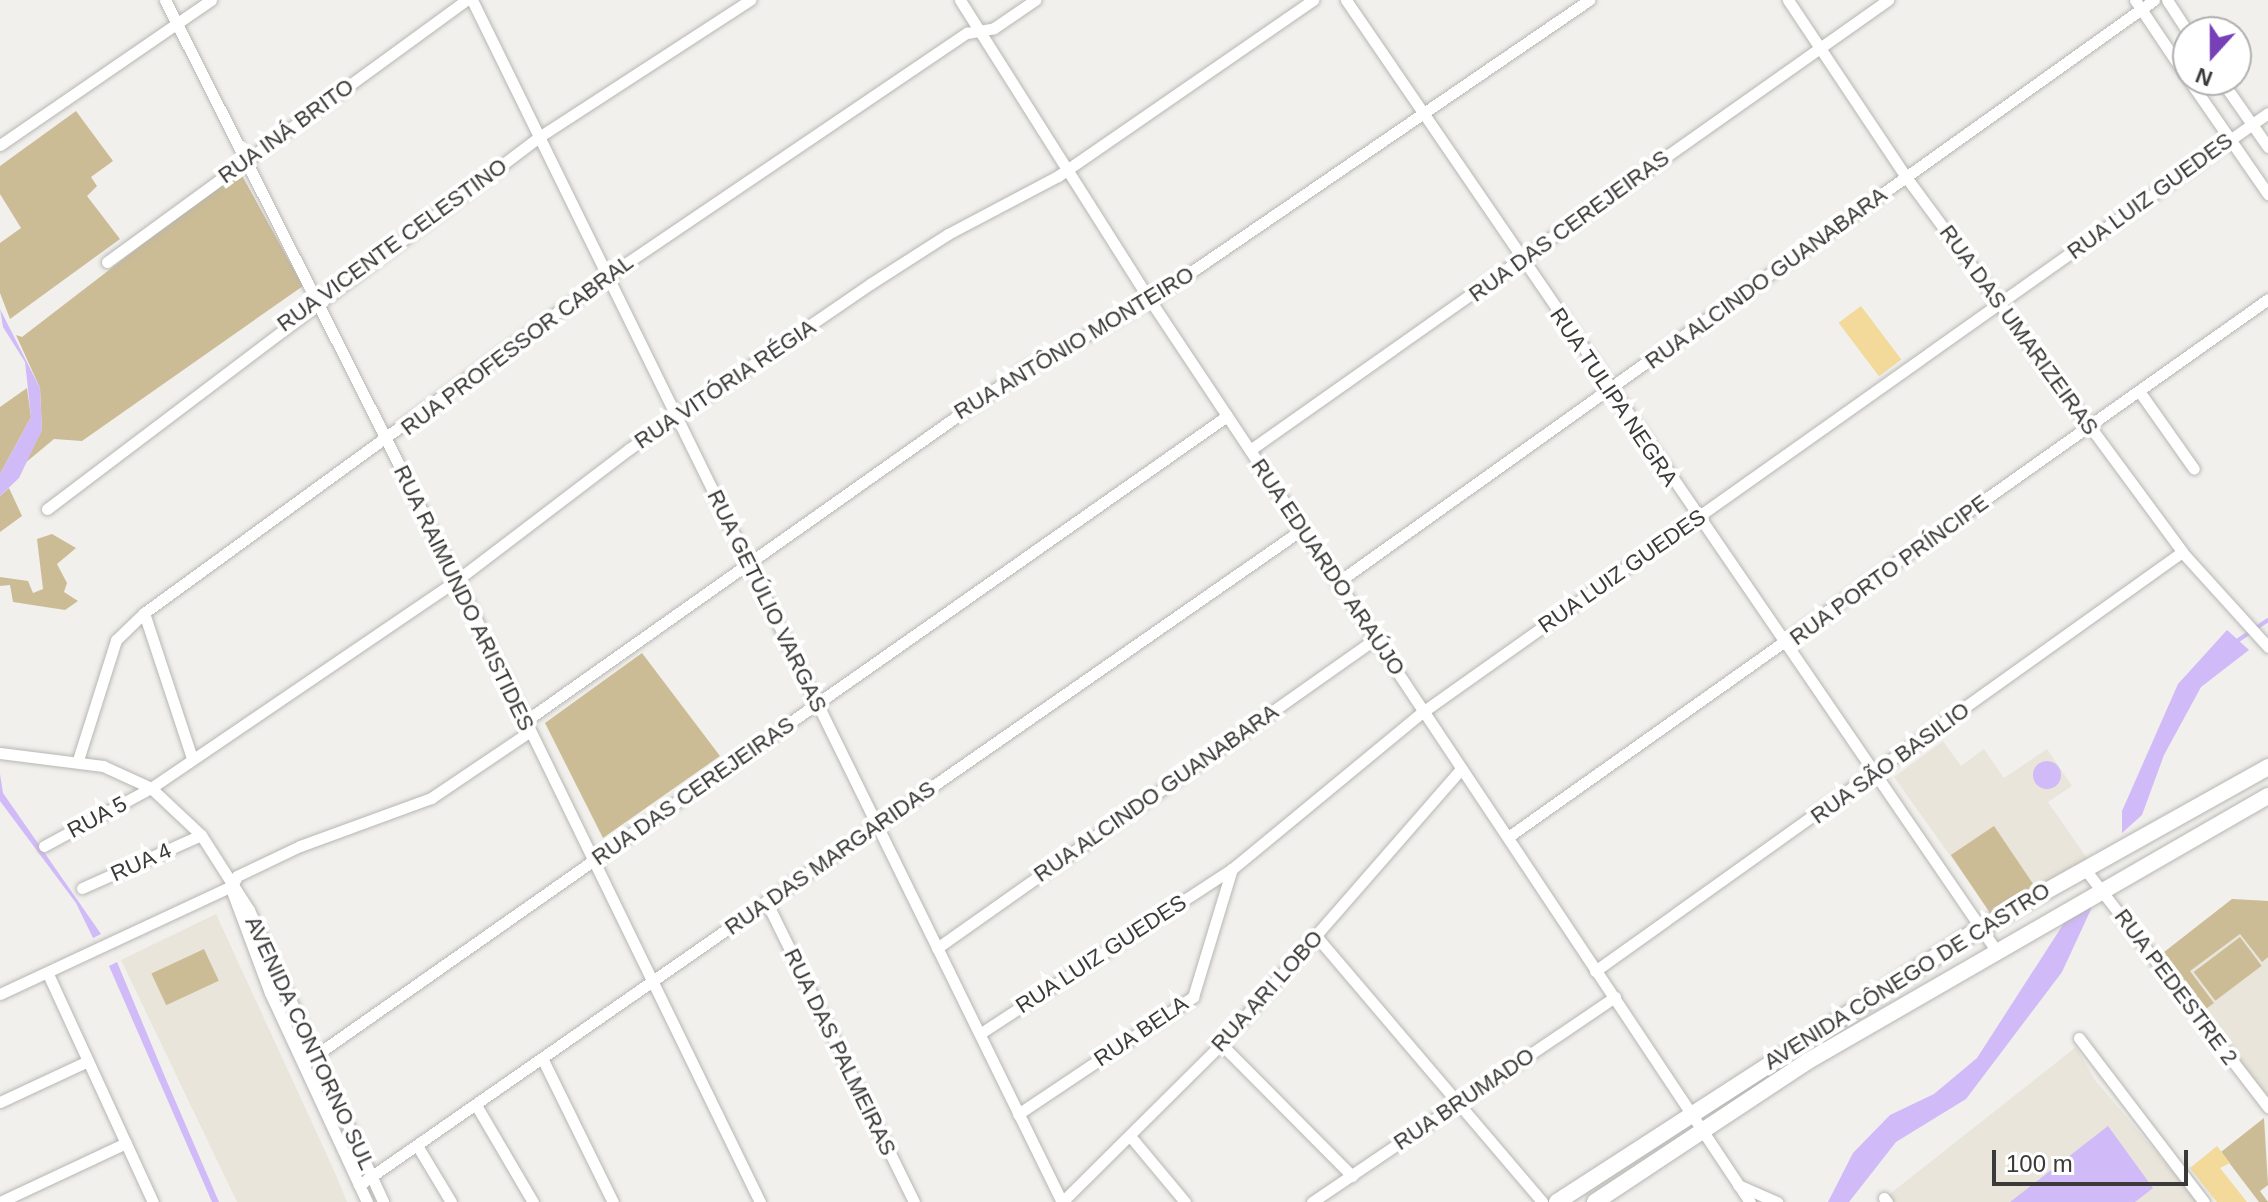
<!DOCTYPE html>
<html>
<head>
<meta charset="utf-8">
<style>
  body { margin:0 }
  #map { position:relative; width:2268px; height:1202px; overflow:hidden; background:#f1f0ed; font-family:Helvetica,sans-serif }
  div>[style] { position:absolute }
  .built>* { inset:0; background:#e9e5db }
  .green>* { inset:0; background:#cbbc96; transform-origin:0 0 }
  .water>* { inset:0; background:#d0baf7 }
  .round { border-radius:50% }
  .stream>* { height:4px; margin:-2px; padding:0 2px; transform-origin:2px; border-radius:2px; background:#d0baf7 }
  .building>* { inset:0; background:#f3da9a; transform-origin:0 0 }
  .roads { filter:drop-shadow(0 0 2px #b7b6b3) drop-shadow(0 0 2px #b7b6b3) }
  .street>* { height:11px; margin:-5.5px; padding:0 5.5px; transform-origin:5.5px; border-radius:5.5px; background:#fff }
  .secondary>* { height:16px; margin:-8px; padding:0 8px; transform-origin:8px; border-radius:8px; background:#fff }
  span { translate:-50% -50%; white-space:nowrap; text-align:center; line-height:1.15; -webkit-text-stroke:8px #fff; paint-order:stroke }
  .street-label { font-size:22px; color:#3a3a38 }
  .north { position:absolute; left:2172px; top:16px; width:80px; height:80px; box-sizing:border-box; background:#fff; border:2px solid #b0b0af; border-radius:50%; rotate:201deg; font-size:22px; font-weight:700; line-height:32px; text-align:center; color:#3a3a38 }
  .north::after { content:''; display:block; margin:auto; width:28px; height:36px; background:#7740b7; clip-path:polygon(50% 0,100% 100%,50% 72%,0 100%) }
  .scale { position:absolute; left:1992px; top:1150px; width:196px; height:36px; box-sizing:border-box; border:4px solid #3a3a38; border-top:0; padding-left:10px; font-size:24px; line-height:28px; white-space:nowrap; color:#3a3a38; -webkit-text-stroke:6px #fff; paint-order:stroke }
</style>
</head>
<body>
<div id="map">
  <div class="built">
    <i style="clip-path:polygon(1943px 741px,1961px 766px,1984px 749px,2004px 778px,2047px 749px,2072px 786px,2048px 802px,2089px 861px,1993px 916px,1894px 777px)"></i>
    <i style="clip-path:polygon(2232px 899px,2268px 901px,2268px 1097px,2160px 956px)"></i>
    <i style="clip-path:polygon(216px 914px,332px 1166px,347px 1202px,237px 1202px,121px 960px)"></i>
    <i style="clip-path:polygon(2076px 1047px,2095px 1080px,2198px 1202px,1890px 1202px,1886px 1197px)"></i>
  </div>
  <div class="green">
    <i style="clip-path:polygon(76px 111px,113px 161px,91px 177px,97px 186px,87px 196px,120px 239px,10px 319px,0 293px,0 243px,21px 228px,0 194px,0 166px)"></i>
    <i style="clip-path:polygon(239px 170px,303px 286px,82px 441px,54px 439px,24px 464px,42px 430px,41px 411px,40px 388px,16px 335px,22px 337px)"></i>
    <i style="clip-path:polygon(27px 388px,31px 417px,0 474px,0 407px)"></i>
    <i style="clip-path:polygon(9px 488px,22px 516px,0 532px,0 496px)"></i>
    <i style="clip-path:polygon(52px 534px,76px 548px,57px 564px,67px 583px,64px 592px,78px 601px,65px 610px,13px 602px,10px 585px,0 586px,0 577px,28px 581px,33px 593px,43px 589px,37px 539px)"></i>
    <i style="clip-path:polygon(642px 653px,720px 756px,603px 838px,545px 723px)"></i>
    <i style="left:1994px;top:826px;width:73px;height:52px;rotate:56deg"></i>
    <i style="clip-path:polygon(2232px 899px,2268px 901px,2268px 957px,2262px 962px,2240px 934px,2190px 971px,2214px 1003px,2203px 1011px,2159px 956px)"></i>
    <i style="left:2240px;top:937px;width:36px;height:58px;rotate:53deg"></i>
    <i style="left:204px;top:949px;width:35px;height:58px;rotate:65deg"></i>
    <i style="clip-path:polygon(2264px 1118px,2268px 1185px,2260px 1191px,2268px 1202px,2259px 1202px,2221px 1152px)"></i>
  </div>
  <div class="water">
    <i style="clip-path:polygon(0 309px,40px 388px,42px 430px,19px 478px,0 496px,0 474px,31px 417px,25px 362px,3px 327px)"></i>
    <i style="clip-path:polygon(2227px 630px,2249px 650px,2201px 687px,2164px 755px,2142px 815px,2122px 833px,2122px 811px,2178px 684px)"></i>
    <i class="round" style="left:2033px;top:761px;width:28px;height:28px"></i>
    <i style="clip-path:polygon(0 774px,3px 793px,101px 934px,93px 938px,76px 903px,0 801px)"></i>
    <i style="clip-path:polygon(2093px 905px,2062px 972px,1966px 1099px,1896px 1142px,1849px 1202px,1828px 1202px,1853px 1153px,1890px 1115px,1934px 1094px,1977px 1058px,2066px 920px)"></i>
    <i style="clip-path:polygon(117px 962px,168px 1084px,219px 1202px,212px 1202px,109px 966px)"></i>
    <i style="clip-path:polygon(2108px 1126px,2153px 1188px,2135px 1202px,2010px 1202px)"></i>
  </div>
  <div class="stream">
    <i style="left:2234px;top:643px;width:41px;rotate:-34.1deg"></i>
  </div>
  <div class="building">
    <i style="left:1861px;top:306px;width:67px;height:28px;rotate:53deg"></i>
    <i style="clip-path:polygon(2217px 1146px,2230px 1163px,2220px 1168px,2247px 1202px,2217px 1202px,2190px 1168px)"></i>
  </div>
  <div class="roads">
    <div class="street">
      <i style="left:165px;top:0;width:649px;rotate:63.28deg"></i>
      <i style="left:457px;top:580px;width:692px;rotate:64.03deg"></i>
      <i style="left:472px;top:0;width:1339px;rotate:63.86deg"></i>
      <i style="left:1062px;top:1202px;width:224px;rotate:-44.8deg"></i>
      <i style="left:1221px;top:1044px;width:365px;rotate:-48.9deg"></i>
      <i style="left:960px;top:0;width:355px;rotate:57.7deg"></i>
      <i style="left:1150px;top:300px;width:1083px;rotate:56.37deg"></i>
      <i style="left:1346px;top:0;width:1150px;rotate:55.63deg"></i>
      <i style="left:1788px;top:0;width:213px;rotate:56.3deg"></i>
      <i style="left:1906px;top:177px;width:466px;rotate:53.6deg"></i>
      <i style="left:2182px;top:552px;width:128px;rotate:47.8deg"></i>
      <i style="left:2135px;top:0;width:95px;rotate:56.1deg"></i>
      <i style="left:2167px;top:0;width:38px;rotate:57deg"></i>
      <i style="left:2189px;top:80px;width:139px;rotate:55.3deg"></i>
      <i style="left:2221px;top:80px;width:82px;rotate:55deg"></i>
      <i style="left:0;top:145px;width:256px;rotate:-34.5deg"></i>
      <i style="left:107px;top:262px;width:444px;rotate:-36.1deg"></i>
      <i style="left:2139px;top:391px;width:95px;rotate:54.8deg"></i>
      <i style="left:1250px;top:450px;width:781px;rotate:-35.2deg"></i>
      <i style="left:47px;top:509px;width:617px;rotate:-37.09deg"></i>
      <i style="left:539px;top:137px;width:252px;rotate:-33deg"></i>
      <i style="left:1338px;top:582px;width:1002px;rotate:-35.5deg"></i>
      <i style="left:144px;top:613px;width:150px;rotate:71.7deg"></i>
      <i style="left:524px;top:722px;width:605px;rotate:-35.24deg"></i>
      <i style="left:1018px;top:373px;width:151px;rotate:-28.9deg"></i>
      <i style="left:1150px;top:300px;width:532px;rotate:-34.35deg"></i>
      <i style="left:0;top:753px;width:104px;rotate:7.2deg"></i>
      <i style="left:103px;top:766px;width:53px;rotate:24.6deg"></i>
      <i style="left:151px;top:788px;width:69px;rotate:43.2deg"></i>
      <i style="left:201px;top:835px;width:89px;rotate:57.4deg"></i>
      <i style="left:249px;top:910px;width:321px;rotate:65.3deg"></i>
      <i style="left:78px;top:760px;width:126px;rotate:-72.4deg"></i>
      <i style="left:116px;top:640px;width:39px;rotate:-44deg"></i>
      <i style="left:144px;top:613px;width:571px;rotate:-36.03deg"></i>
      <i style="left:606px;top:277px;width:436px;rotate:-34.1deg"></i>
      <i style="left:967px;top:33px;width:27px;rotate:-10deg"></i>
      <i style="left:994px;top:28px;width:50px;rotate:-34.3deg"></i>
      <i style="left:1508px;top:837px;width:931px;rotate:-35.29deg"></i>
      <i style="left:44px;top:846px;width:122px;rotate:-28.5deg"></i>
      <i style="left:151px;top:788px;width:370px;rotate:-34.2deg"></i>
      <i style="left:457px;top:580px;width:216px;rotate:-37.3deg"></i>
      <i style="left:629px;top:449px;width:292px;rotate:-34.4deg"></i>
      <i style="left:870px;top:284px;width:93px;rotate:-32.7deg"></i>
      <i style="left:948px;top:234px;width:124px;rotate:-27.8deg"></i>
      <i style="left:1058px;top:176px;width:310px;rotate:-34.6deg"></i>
      <i style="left:2084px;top:868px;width:302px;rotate:52.4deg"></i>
      <i style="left:232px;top:886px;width:11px;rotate:-63deg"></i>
      <i style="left:237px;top:876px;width:70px;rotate:-25.5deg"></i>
      <i style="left:300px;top:846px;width:140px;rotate:-20.1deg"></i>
      <i style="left:431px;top:798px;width:118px;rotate:-34deg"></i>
      <i style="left:82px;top:888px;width:130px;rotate:-24deg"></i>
      <i style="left:232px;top:891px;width:109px;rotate:69.6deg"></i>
      <i style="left:270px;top:993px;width:230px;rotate:65.1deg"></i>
      <i style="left:766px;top:901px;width:335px;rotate:63.8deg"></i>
      <i style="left:1316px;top:936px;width:349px;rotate:49.6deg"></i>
      <i style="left:937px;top:948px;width:536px;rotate:-35.2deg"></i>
      <i style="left:1595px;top:971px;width:721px;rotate:-35.52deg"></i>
      <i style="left:48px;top:974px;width:251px;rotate:65.3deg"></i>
      <i style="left:0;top:994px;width:256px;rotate:-25deg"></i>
      <i style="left:981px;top:1033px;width:300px;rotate:-33.2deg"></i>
      <i style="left:1232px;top:869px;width:249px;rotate:-39.5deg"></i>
      <i style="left:1424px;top:711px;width:1034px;rotate:-35.32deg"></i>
      <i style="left:2079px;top:1038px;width:206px;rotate:52.7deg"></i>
      <i style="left:1221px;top:1044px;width:186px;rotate:45.2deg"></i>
      <i style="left:316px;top:1055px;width:1113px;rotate:-35.05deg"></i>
      <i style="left:543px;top:1060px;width:158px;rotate:63.8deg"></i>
      <i style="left:0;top:1102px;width:97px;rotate:-25deg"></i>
      <i style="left:476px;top:1105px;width:113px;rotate:59.6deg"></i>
      <i style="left:1018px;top:1114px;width:211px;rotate:-33.8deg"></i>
      <i style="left:1193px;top:997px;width:134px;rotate:-73.1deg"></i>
      <i style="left:1130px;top:1136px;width:86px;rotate:50.2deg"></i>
      <i style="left:418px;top:1147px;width:64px;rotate:59deg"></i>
      <i style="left:359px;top:1185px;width:1147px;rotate:-34.81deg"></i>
      <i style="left:1738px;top:1185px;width:43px;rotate:23.6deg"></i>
      <i style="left:1884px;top:1198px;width:5px;rotate:53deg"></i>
      <i style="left:0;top:1202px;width:139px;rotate:-25.1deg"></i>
      <i style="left:1312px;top:1202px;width:366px;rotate:-34.1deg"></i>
    </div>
    <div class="secondary">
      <i style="left:1557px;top:1202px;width:506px;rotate:-32.91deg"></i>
      <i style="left:1982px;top:927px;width:328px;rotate:-29.2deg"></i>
      <i style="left:1595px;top:1202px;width:255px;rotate:-33.5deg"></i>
      <i style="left:1808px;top:1061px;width:531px;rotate:-29.95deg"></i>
    </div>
  </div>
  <div class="street-label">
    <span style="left:286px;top:131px;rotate:-36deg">RUA INÁ BRITO</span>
    <span style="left:2150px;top:196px;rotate:-36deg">RUA LUIZ GUEDES</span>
    <span style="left:1569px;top:226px;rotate:-36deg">RUA DAS CEREJEIRAS</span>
    <span style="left:392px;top:245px;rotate:-36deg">RUA VICENTE CELESTINO</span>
    <span style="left:1766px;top:278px;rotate:-36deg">RUA ALCINDO GUANABARA</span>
    <span style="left:2019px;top:330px;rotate:54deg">RUA DAS UMARIZEIRAS</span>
    <span style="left:1074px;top:343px;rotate:-31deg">RUA ANTÔNIO MONTEIRO</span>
    <span style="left:517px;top:345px;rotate:-37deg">RUA PROFESSOR CABRAL</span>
    <span style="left:725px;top:384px;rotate:-34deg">RUA VITÓRIA RÉGIA</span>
    <span style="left:1614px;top:397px;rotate:56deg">RUA TULIPA NEGRA</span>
    <span style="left:1328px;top:567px;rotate:56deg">RUA EDUARDO ARAÚJO</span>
    <span style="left:1889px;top:570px;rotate:-36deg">RUA PORTO PRÍNCIPE</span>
    <span style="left:1622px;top:571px;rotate:-35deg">RUA LUIZ GUEDES</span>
    <span style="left:464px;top:598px;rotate:64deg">RUA RAIMUNDO ARISTIDES</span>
    <span style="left:767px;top:601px;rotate:64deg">RUA GETÚLIO VARGAS</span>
    <span style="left:1890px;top:763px;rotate:-36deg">RUA SÃO BASILIO</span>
    <span style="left:693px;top:791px;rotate:-35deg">RUA DAS CEREJEIRAS</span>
    <span style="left:1156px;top:793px;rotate:-35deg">RUA ALCINDO GUANABARA</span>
    <span style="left:97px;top:817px;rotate:-28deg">RUA 5</span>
    <span style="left:830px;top:858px;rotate:-35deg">RUA DAS MARGARIDAS</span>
    <span style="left:141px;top:862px;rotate:-24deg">RUA 4</span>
    <span style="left:1101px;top:954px;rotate:-33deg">RUA LUIZ GUEDES</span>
    <span style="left:1907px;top:976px;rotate:-32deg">AVENIDA CÔNEGO DE CASTRO</span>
    <span style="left:2176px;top:987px;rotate:53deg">RUA PEDESTRE 2</span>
    <span style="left:1267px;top:991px;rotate:-48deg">RUA ARI LOBO</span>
    <span style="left:1141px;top:1031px;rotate:-34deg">RUA BELA</span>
    <span style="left:310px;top:1043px;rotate:65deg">AVENIDA CONTORNO SUL</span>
    <span style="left:840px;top:1052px;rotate:64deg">RUA DAS PALMEIRAS</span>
    <span style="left:1464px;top:1099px;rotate:-34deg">RUA BRUMADO</span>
  </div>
  <div class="north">N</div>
  <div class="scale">100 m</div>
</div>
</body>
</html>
